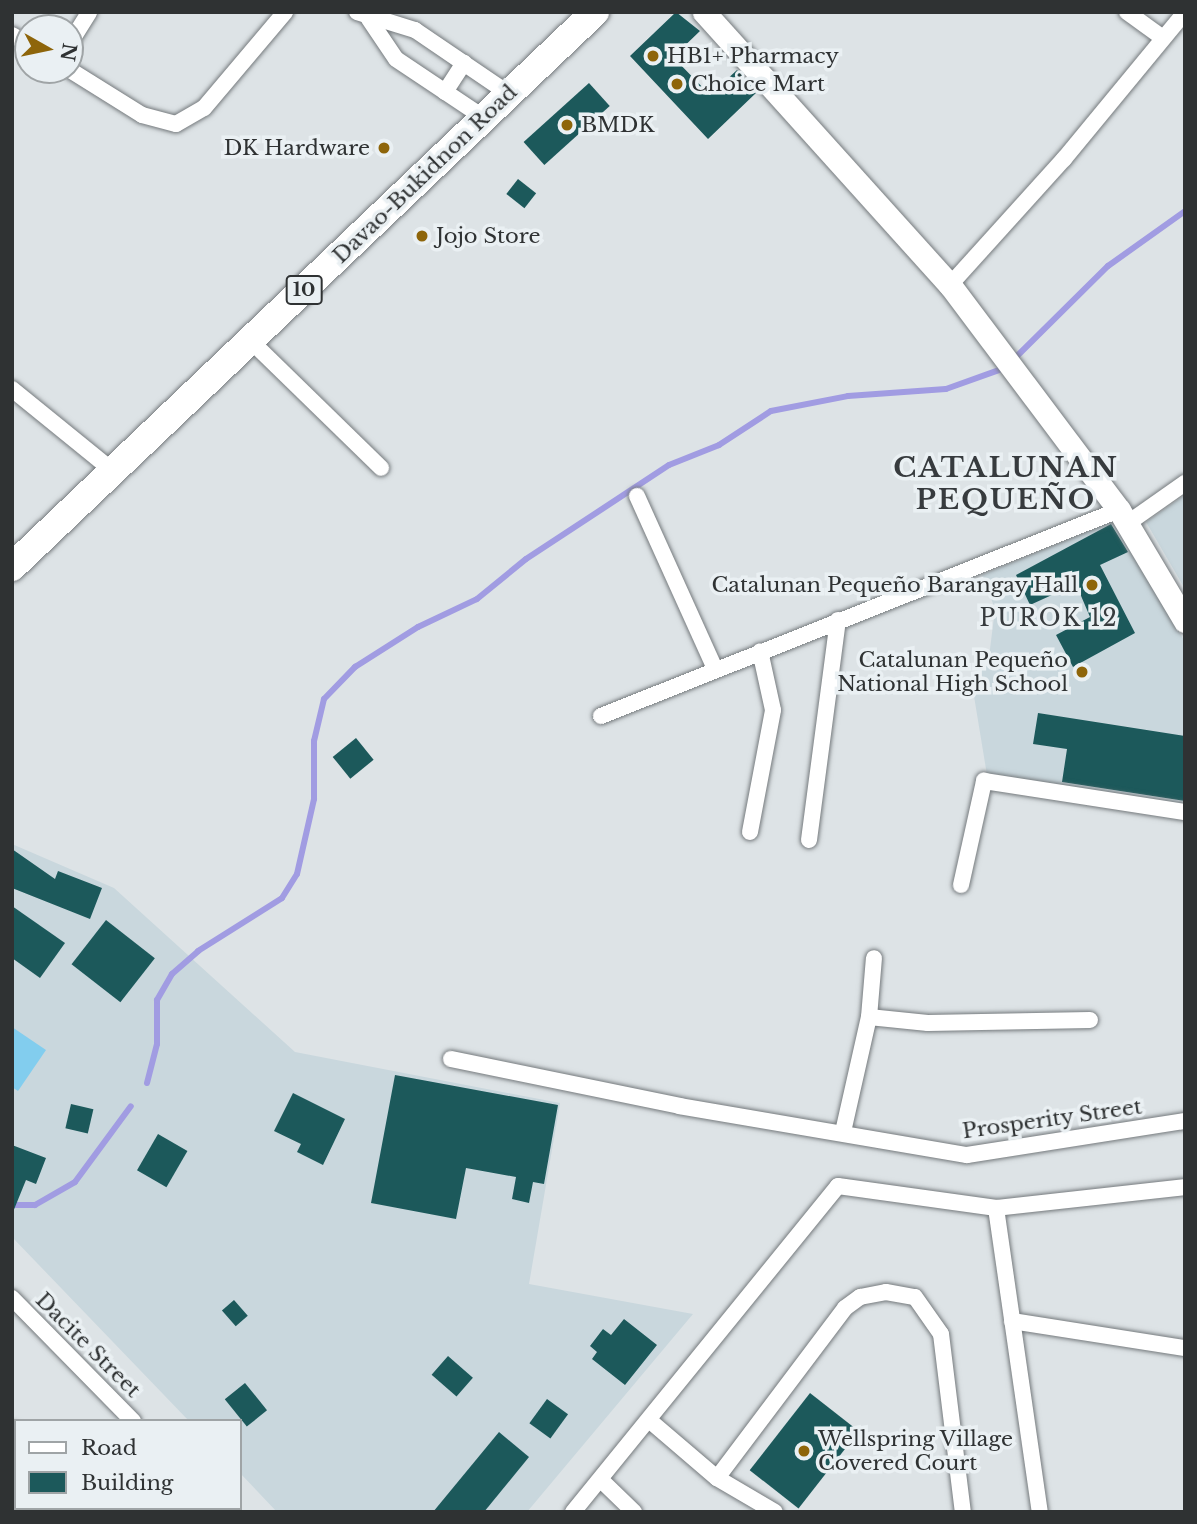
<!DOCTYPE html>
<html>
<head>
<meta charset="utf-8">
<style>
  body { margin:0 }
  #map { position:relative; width:1197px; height:1524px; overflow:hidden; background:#dde3e6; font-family:"Libre Baskerville",serif }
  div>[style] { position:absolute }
  .built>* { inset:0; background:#c9d7dd }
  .green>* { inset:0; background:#82cdee }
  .stream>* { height:6px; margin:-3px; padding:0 3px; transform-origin:3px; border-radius:3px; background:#a19ce2 }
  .building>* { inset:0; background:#1c595b; transform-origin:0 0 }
  .roads { filter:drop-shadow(0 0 2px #757a7d) drop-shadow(0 0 2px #757a7d) }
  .street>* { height:16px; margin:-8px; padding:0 8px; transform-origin:8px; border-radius:8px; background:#fff }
  .secondary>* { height:23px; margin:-11.5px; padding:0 11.5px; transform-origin:11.5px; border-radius:11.5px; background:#fff }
  .highway>* { height:28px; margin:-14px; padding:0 14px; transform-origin:14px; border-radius:14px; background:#fff }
  .dots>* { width:19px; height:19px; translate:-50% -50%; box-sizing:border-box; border:4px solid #eaf0f3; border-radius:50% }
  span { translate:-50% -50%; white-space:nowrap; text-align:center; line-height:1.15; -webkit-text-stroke:7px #eaf0f3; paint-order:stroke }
  .shield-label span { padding:2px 5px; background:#eaf0f3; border:2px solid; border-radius:5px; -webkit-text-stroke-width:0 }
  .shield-label { font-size:19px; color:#2f3233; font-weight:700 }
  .poi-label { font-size:21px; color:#2f3233 }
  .left { translate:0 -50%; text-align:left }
  .right { translate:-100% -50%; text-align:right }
  .street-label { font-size:21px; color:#2f3233 }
  .neighbourhood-label { font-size:23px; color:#373b3e; letter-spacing:2px }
  .district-label { font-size:28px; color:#373b3e; font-weight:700; letter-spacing:2px }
  .frame { position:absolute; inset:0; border:14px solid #2f3233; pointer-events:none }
  .legend { position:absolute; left:14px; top:1419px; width:228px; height:91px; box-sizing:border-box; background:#eaf0f3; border:2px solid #9fa4a6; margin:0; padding:9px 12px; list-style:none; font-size:21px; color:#2f3233 }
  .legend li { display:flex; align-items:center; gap:14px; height:35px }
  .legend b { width:35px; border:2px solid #9fa4a6 }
  .north { position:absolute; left:14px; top:14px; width:70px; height:70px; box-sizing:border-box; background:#eaf0f3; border:2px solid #9fa4a6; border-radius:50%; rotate:99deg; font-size:19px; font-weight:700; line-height:28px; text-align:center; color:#2f3233 }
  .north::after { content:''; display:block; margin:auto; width:24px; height:32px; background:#8e650a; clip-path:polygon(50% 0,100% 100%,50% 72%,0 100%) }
</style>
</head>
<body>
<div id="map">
  <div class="built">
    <i style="clip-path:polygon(1185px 495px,1185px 589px,1146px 522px)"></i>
    <i style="clip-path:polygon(1116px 520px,1185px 642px,1185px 806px,987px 775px,971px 678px,988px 665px,995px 609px,982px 575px)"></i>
    <i style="clip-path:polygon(12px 844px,114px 888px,295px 1052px,560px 1103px,529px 1284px,693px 1314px,527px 1512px,277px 1512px,240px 1473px,240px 1421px,189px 1421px,12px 1237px)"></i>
  </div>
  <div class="green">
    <i style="clip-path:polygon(12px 1027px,46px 1050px,18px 1091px,12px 1087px)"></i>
  </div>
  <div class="stream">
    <i style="left:1017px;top:356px;width:128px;rotate:-44.7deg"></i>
    <i style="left:1108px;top:266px;width:95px;rotate:-35.5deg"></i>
    <i style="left:147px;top:1083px;width:40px;rotate:-75.6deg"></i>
    <i style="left:157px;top:1044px;width:44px;rotate:-90deg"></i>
    <i style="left:157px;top:1000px;width:30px;rotate:-60deg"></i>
    <i style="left:172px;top:974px;width:35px;rotate:-41deg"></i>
    <i style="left:198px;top:951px;width:99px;rotate:-32.2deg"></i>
    <i style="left:282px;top:898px;width:28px;rotate:-58deg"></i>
    <i style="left:297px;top:874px;width:77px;rotate:-77.2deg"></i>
    <i style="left:314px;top:799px;width:58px;rotate:-90deg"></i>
    <i style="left:314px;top:741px;width:43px;rotate:-76.6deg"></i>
    <i style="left:324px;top:699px;width:45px;rotate:-45.9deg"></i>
    <i style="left:355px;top:667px;width:75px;rotate:-32.4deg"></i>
    <i style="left:418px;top:627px;width:65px;rotate:-25.4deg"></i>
    <i style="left:477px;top:599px;width:63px;rotate:-39.2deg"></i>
    <i style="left:526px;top:559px;width:171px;rotate:-33.3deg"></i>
    <i style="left:669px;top:465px;width:54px;rotate:-21.8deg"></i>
    <i style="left:719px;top:445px;width:62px;rotate:-33.2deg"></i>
    <i style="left:771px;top:411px;width:78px;rotate:-11deg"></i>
    <i style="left:848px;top:396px;width:98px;rotate:-4.1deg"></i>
    <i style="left:946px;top:389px;width:56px;rotate:-19.7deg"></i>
    <i style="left:12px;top:1205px;width:23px"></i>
    <i style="left:35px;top:1205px;width:46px;rotate:-29.9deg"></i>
    <i style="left:75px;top:1182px;width:94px;rotate:-53.6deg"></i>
  </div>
  <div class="building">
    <i style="clip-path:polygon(676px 12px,700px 31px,673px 57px,710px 95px,737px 70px,757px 92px,708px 139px,630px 56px)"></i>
    <i style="left:589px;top:83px;width:31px;height:88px;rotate:48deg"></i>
    <i style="left:518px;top:179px;width:23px;height:19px;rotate:38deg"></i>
    <i style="clip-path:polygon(1111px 524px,1128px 552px,1100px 565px,1135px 633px,1073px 667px,1056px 635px,1090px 617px,1076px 584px,1030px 605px,1016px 575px)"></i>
    <i style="clip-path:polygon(1038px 713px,1185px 736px,1185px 801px,1062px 782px,1067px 749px,1033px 744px)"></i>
    <i style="left:356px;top:738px;width:28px;height:30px;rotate:51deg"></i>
    <i style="clip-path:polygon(12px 849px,55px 879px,58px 871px,102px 888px,90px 919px,12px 888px)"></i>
    <i style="clip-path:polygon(12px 906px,65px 943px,40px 978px,12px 958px)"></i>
    <i style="left:106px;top:920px;width:62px;height:56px;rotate:38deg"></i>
    <i style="clip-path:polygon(395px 1075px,558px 1105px,544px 1184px,533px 1182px,529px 1203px,512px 1199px,516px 1177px,466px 1168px,456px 1219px,371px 1203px)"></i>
    <i style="clip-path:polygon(293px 1093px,345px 1119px,323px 1165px,297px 1152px,301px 1144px,274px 1131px)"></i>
    <i style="left:71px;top:1104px;width:23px;height:25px;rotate:13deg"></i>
    <i style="left:158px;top:1134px;width:34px;height:42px;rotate:30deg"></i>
    <i style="clip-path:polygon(12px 1145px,46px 1158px,36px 1184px,26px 1180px,13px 1212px)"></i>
    <i style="left:234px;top:1300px;width:21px;height:16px;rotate:49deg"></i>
    <i style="clip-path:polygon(624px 1319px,657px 1345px,625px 1385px,592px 1359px,597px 1352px,590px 1346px,603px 1329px,611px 1335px)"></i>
    <i style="left:448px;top:1356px;width:33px;height:25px;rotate:41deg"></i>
    <i style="left:245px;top:1383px;width:35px;height:26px;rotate:51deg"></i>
    <i style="left:810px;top:1393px;width:62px;height:98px;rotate:38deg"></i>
    <i style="left:547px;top:1399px;width:26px;height:30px;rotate:36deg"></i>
    <i style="clip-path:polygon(499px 1432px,529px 1457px,484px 1512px,433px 1512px)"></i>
  </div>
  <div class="roads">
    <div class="street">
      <i style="left:357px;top:12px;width:61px;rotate:17.2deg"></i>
      <i style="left:415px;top:30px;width:114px;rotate:34.2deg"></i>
      <i style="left:1127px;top:12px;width:44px;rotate:35.8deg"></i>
      <i style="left:369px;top:19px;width:48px;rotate:56deg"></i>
      <i style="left:396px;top:59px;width:106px;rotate:33.8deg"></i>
      <i style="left:12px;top:35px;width:18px;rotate:29deg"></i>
      <i style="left:70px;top:43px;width:36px;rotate:-58deg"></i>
      <i style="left:70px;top:70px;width:85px;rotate:32deg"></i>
      <i style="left:142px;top:115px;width:35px;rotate:15deg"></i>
      <i style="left:176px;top:124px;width:32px;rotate:-30deg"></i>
      <i style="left:204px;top:108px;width:126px;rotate:-49.8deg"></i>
      <i style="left:445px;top:92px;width:35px;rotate:-57deg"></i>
      <i style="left:950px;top:285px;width:170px;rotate:-47.9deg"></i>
      <i style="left:1064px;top:159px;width:190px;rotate:-50.5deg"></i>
      <i style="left:250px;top:340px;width:183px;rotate:44.3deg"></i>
      <i style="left:12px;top:389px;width:130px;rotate:39.1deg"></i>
      <i style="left:637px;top:496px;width:190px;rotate:65.7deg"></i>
      <i style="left:1128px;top:523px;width:70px;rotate:-35.1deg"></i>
      <i style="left:601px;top:716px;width:557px;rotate:-21.69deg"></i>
      <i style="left:750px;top:832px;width:124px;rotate:-79.3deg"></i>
      <i style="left:773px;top:710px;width:60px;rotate:-102.4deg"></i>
      <i style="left:809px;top:840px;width:222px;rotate:-82.5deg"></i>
      <i style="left:961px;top:885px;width:107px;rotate:-77.5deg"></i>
      <i style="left:984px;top:781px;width:203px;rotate:8.8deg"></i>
      <i style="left:869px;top:1017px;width:59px;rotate:5.8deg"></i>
      <i style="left:928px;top:1023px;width:162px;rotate:-1.1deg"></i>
      <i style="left:451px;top:1059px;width:233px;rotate:11.6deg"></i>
      <i style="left:679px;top:1106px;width:292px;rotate:9.7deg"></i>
      <i style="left:967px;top:1155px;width:221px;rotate:-8.9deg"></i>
      <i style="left:843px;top:1132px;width:118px;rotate:-77.3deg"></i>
      <i style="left:869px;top:1017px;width:59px;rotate:-85.2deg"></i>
      <i style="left:996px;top:1208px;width:307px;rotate:81.8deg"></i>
      <i style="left:12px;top:1298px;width:173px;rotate:45.5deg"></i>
      <i style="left:1012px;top:1321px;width:175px;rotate:8.9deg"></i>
      <i style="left:649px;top:1420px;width:89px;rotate:40.5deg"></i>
      <i style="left:717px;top:1478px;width:67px;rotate:30.4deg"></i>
      <i style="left:12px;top:1430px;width:6px;rotate:51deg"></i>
      <i style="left:717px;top:1478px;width:213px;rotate:-53deg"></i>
      <i style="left:845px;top:1308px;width:19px;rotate:-36deg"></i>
      <i style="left:860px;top:1297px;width:26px;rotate:-11deg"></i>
      <i style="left:886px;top:1292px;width:29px;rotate:10deg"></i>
      <i style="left:915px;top:1297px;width:45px;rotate:54.9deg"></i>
      <i style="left:941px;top:1334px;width:179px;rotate:83deg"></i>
      <i style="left:601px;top:1480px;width:46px;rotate:44.1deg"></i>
      <i style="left:76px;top:1508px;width:5px;rotate:53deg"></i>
      <i style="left:219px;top:1508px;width:5px;rotate:53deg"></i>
      <i style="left:183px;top:1512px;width:6px;rotate:-45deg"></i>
      <i style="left:573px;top:1512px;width:420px;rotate:-50.9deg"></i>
      <i style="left:838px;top:1186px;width:160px;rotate:7.9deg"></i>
      <i style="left:996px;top:1208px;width:190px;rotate:-6.3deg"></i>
    </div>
    <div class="secondary">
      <i style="left:704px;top:12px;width:367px;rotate:48deg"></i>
      <i style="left:950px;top:285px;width:281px;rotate:53.1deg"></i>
      <i style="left:1119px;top:510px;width:129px;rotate:59.3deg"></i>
    </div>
    <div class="highway">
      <i style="left:12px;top:567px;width:805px;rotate:-43.59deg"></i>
    </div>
  </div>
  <div class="dots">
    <i style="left:653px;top:56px;background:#8e650a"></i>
    <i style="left:677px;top:84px;background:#8e650a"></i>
    <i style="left:567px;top:125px;background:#8e650a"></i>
    <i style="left:384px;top:148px;background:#8e650a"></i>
    <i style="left:422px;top:236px;background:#8e650a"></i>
    <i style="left:1092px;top:585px;background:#8e650a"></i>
    <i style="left:1082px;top:672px;background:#8e650a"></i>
    <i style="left:804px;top:1451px;background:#8e650a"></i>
  </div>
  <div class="shield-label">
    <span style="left:304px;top:290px">10</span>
  </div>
  <div class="poi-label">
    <span class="left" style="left:667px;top:56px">HB1+ Pharmacy</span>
    <span class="left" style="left:691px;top:84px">Choice Mart</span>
    <span class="left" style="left:581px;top:125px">BMDK</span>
    <span class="right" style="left:370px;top:148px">DK Hardware</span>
    <span class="left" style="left:436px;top:236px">Jojo Store</span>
    <span class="right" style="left:1078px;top:585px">Catalunan Pequeño Barangay Hall</span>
    <span class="right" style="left:1068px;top:672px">Catalunan Pequeño<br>National High School</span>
    <span class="left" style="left:818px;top:1451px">Wellspring Village<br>Covered Court</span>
  </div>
  <div class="street-label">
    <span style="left:425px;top:174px;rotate:-44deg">Davao-Bukidnon Road</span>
    <span style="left:1052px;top:1119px;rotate:-8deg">Prosperity Street</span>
    <span style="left:88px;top:1345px;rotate:45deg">Dacite Street</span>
  </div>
  <div class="neighbourhood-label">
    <span style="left:1049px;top:618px">PUROK 12</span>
  </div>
  <div class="district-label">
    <span style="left:1006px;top:484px">CATALUNAN<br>PEQUEÑO</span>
  </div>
  <div class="frame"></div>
  <ul class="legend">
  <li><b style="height:9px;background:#fff"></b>Road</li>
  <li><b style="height:19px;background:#1c595b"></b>Building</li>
  </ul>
  <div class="north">N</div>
</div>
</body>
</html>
